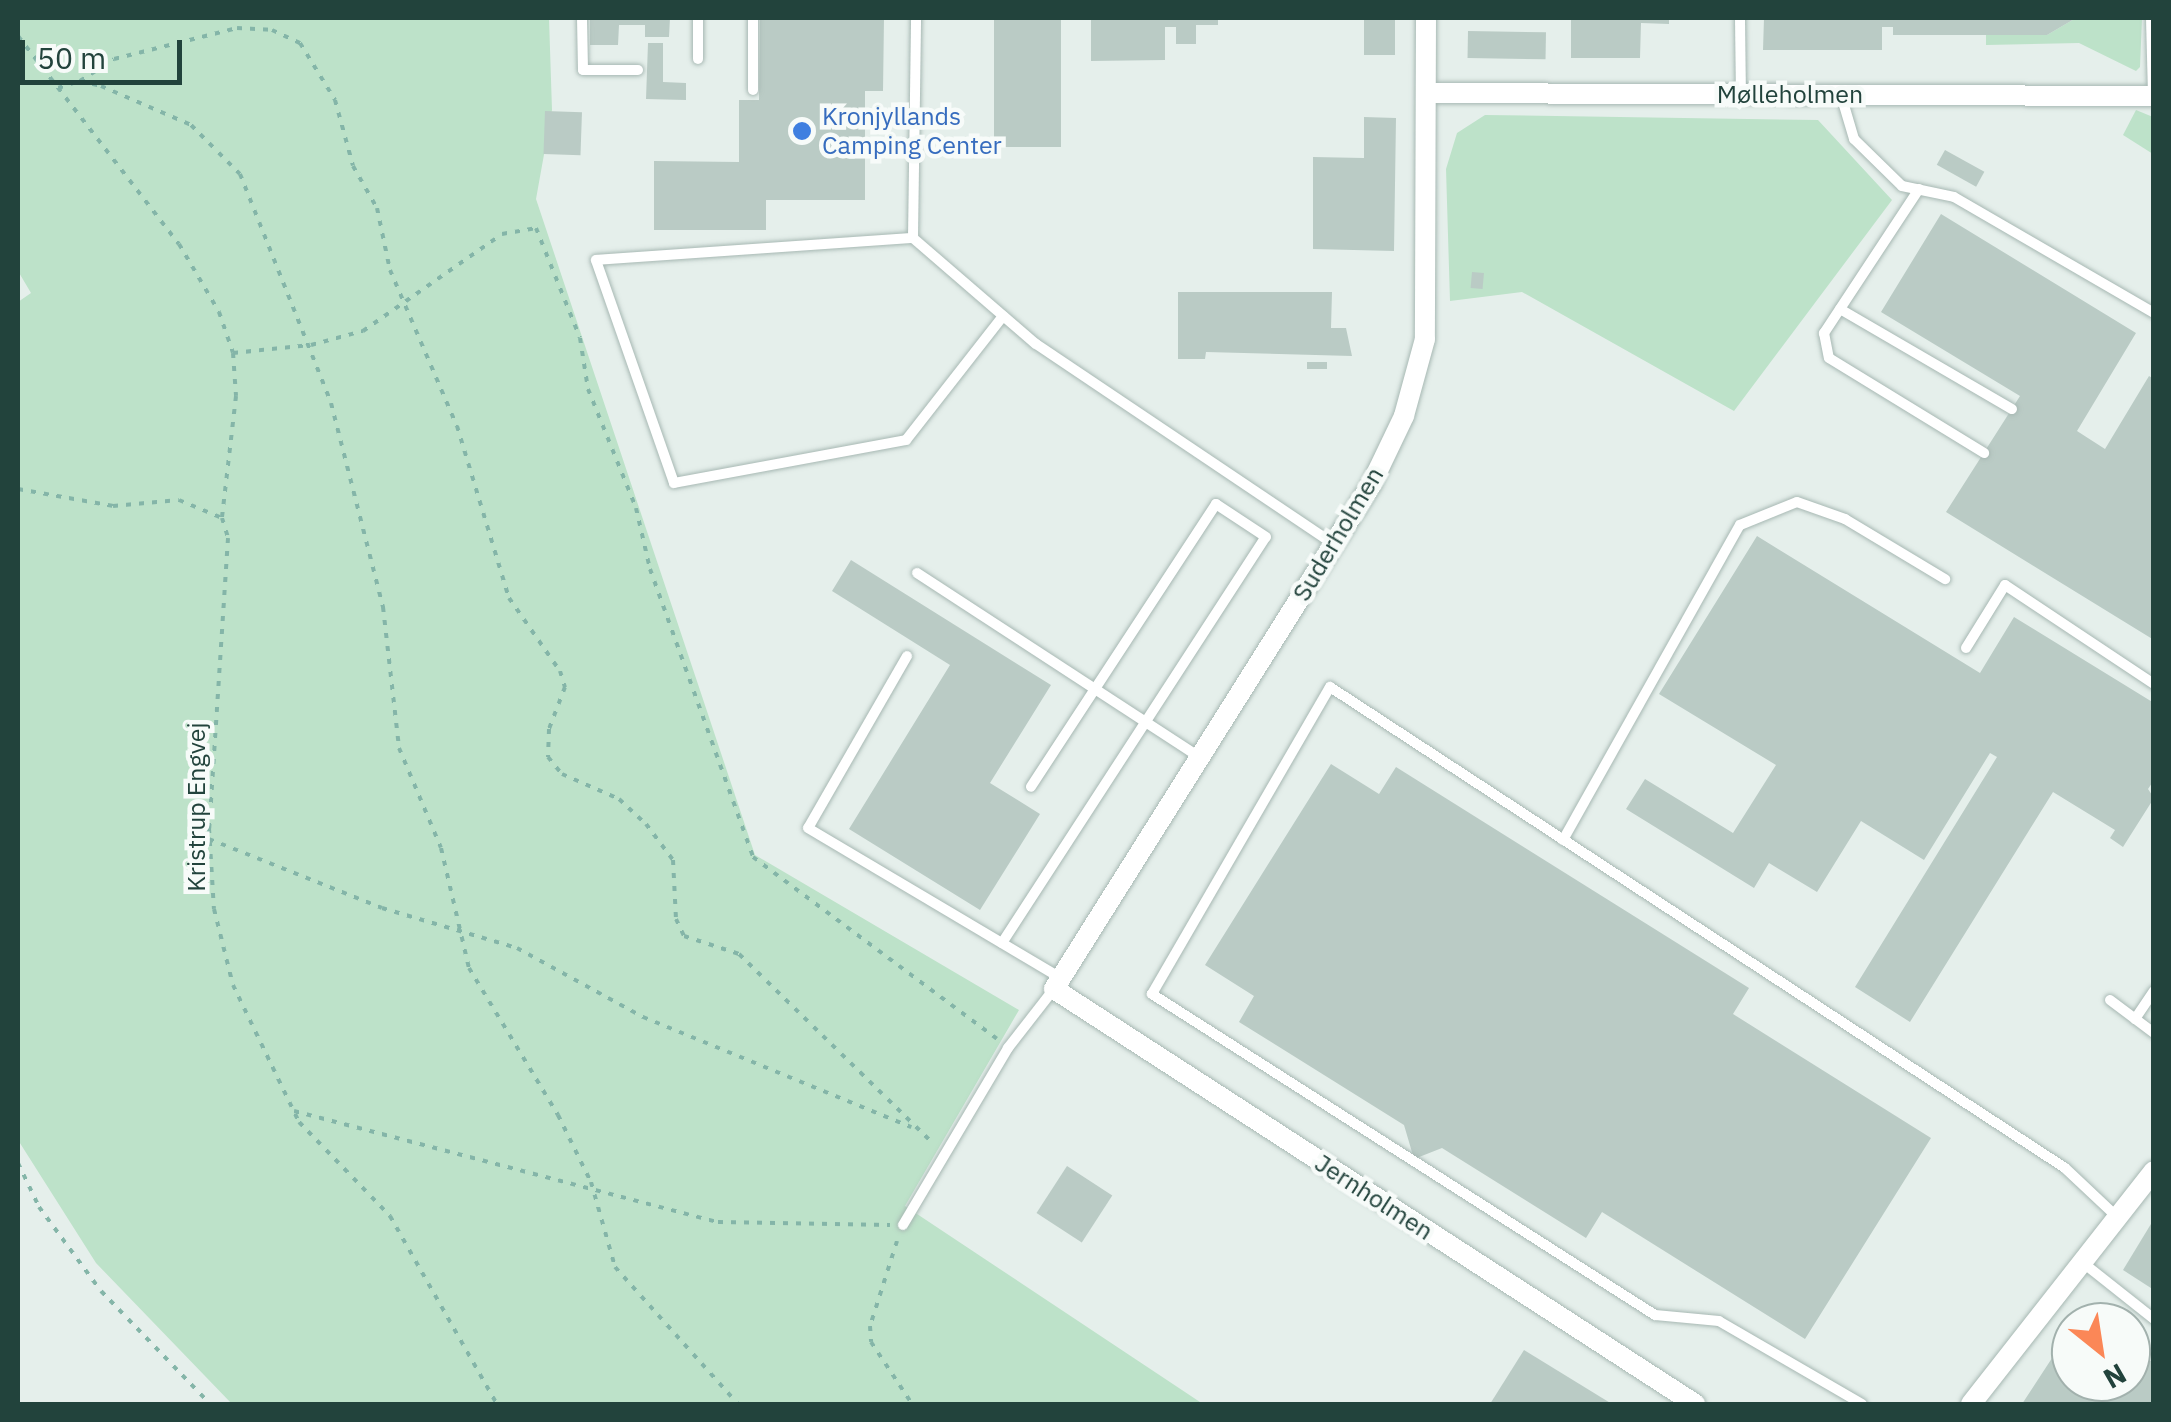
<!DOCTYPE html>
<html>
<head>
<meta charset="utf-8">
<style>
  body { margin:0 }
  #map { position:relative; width:2171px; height:1422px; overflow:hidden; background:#e5efeb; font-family:"IBM Plex Sans",sans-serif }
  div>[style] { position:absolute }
  .green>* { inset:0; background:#bde2c9 }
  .building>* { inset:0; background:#bacbc5; transform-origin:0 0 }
  .path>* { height:4px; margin-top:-2px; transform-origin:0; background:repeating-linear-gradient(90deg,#84b5a8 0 5px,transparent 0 13px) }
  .roads { filter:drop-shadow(0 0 2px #a7b8b3) drop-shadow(0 0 2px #a7b8b3) }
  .service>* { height:10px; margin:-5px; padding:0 5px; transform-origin:5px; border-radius:5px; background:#fff }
  .minor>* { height:20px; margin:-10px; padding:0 10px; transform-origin:10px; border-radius:10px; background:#fff }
  .dots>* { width:28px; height:28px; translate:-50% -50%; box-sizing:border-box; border:5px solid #f7fbf9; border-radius:50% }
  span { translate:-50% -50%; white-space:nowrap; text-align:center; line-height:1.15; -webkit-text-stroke:9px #f7fbf9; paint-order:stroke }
  .street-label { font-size:25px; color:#22433c }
  .shop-label { font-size:25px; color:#366cbe }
  .left { translate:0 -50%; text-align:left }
  .frame { position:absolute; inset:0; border:20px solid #22433c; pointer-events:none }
  .north { position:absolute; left:2051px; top:1302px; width:100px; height:100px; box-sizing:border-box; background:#f7fbf9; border:2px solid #a2b1ad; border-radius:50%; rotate:150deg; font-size:28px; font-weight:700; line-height:40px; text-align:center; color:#22433c }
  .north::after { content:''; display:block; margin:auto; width:35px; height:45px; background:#fb8757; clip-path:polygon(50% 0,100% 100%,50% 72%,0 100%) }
  .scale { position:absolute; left:20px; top:40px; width:162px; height:45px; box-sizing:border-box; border:5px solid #22433c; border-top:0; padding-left:12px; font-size:30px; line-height:35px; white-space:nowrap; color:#22433c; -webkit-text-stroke:8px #f7fbf9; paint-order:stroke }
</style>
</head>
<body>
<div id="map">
  <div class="green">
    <i style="clip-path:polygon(18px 18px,549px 18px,552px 110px,536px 199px,755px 855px,1019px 1010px,905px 1206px,1203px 1404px,232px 1404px,96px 1263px,18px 1140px,18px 302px,31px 293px,18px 271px)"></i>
    <i style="clip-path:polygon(2076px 18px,2142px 18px,2140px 67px,2136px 71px,2079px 43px,1986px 45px,1986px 33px,2047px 35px)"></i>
    <i style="clip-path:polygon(2136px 110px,2153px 117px,2153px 154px,2123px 135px)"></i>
    <i style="clip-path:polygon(1485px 115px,1818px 120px,1892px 200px,1734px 411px,1522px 292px,1450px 301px,1446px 169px,1457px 133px)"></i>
  </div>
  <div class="building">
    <i style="clip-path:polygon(590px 18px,670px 18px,669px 37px,645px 37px,645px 25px,619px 25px,618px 45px,590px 45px)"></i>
    <i style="clip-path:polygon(760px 18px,884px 18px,883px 91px,865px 91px,865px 200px,766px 200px,766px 230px,654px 230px,654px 161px,739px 162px,739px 100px,759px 100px)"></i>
    <i style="left:994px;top:18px;width:67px;height:129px"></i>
    <i style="clip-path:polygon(1091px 18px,1218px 18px,1218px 25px,1196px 25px,1196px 44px,1176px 44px,1176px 27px,1165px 27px,1165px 60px,1091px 61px)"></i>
    <i style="left:1364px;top:18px;width:31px;height:37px"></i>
    <i style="clip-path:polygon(1571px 18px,1669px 18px,1669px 24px,1641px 23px,1640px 58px,1571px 58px)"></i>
    <i style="clip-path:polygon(1764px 18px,2076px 18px,2047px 35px,1893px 35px,1893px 27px,1882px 27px,1882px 50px,1763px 50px)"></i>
    <i style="left:1468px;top:31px;width:78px;height:27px;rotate:1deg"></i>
    <i style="clip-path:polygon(648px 43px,663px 43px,663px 82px,686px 83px,686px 100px,646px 99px)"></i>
    <i style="left:545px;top:111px;width:37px;height:43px;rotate:2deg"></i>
    <i style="clip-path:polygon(1364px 117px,1396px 118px,1394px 251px,1313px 249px,1313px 157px,1364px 158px)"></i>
    <i style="left:1945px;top:150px;width:45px;height:17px;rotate:29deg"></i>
    <i style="clip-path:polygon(1941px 214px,2136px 333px,2077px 431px,2105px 449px,2149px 376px,2154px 379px,2154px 640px,1946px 512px,2020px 396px,1881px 312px)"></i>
    <i style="left:1472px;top:272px;width:12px;height:16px;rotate:5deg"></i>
    <i style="clip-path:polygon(1178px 292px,1332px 292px,1331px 328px,1346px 328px,1352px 356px,1206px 352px,1205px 359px,1178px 359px)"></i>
    <i style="left:1307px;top:362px;width:20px;height:7px"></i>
    <i style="clip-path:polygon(1757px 536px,1980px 673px,2014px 617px,2154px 703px,2154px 780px,2148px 789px,2154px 798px,2123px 847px,2110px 838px,2115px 830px,2053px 792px,1910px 1022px,1855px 987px,1997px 757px,1990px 753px,1924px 860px,1861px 821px,1817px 892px,1769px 863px,1754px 888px,1626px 809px,1645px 779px,1733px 833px,1776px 765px,1659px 694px)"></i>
    <i style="clip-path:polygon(851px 560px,1051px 685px,990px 783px,1040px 814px,980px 910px,849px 829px,950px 665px,832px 591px)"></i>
    <i style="clip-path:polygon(1331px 764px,1379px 794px,1396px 767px,1749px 988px,1733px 1014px,1931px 1138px,1805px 1339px,1602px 1212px,1586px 1238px,1442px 1148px,1414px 1159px,1404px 1125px,1239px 1022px,1254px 996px,1205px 965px)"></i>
    <i style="left:1067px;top:1166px;width:54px;height:56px;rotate:33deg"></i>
    <i style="clip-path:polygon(2154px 1219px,2154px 1290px,2123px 1270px)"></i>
    <i style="clip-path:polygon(2071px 1329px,2071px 1382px,2131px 1382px,2131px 1349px,2154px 1363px,2154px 1404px,2022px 1404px)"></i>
    <i style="clip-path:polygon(1524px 1350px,1612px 1404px,1490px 1404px)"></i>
  </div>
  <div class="path">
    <i style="left:18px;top:36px;width:263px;rotate:52.3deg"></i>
    <i style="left:179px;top:244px;width:79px;rotate:59.5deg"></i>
    <i style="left:219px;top:312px;width:43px;rotate:71.1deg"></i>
    <i style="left:233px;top:353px;width:43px;rotate:86deg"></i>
    <i style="left:236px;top:396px;width:122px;rotate:96.6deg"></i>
    <i style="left:80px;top:81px;width:40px;rotate:-32.9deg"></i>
    <i style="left:114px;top:59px;width:127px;rotate:-14.1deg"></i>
    <i style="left:237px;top:28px;width:35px;rotate:3deg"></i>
    <i style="left:272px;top:30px;width:31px;rotate:25deg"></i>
    <i style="left:300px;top:43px;width:67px;rotate:58.4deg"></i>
    <i style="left:335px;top:100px;width:68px;rotate:74.7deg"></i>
    <i style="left:353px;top:166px;width:48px;rotate:60.3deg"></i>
    <i style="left:377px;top:208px;width:63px;rotate:78.2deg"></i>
    <i style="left:390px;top:270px;width:170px;rotate:66.8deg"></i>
    <i style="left:457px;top:426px;width:180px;rotate:73.2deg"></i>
    <i style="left:509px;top:598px;width:89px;rotate:55.1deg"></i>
    <i style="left:560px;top:671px;width:17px;rotate:73deg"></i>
    <i style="left:565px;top:687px;width:45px;rotate:110.9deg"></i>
    <i style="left:549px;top:729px;width:28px;rotate:92deg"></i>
    <i style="left:548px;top:757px;width:22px;rotate:51deg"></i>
    <i style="left:562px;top:774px;width:62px;rotate:23.7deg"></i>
    <i style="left:619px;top:799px;width:37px;rotate:43deg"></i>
    <i style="left:646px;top:824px;width:45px;rotate:53.1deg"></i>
    <i style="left:673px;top:860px;width:59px;rotate:87.1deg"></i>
    <i style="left:676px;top:919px;width:19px;rotate:65deg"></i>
    <i style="left:684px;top:936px;width:58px;rotate:18.1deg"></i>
    <i style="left:739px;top:954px;width:272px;rotate:44.3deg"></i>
    <i style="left:58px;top:88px;width:23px;rotate:-18deg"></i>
    <i style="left:80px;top:81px;width:22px;rotate:13deg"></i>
    <i style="left:101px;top:86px;width:98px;rotate:23.4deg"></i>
    <i style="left:191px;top:125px;width:69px;rotate:45deg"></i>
    <i style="left:240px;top:174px;width:246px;rotate:68.3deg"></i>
    <i style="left:331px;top:403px;width:211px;rotate:75.7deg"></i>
    <i style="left:383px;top:607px;width:142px;rotate:83.5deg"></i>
    <i style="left:399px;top:748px;width:108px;rotate:67.2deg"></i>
    <i style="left:441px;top:848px;width:123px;rotate:76.9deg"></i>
    <i style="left:469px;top:968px;width:172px;rotate:58.8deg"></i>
    <i style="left:558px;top:1115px;width:75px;rotate:63.8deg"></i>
    <i style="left:591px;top:1182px;width:88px;rotate:74.2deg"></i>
    <i style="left:615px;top:1267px;width:184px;rotate:48.1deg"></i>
    <i style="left:233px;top:353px;width:78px;rotate:-5.9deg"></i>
    <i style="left:311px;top:345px;width:54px;rotate:-15.1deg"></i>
    <i style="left:363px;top:331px;width:169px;rotate:-34.9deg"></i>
    <i style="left:502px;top:234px;width:35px;rotate:-10deg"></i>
    <i style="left:536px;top:228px;width:118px;rotate:68.2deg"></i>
    <i style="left:580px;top:338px;width:52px;rotate:81.1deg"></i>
    <i style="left:588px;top:389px;width:128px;rotate:68deg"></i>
    <i style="left:636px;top:508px;width:63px;rotate:77.1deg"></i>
    <i style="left:650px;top:569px;width:306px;rotate:70.3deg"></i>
    <i style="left:753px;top:857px;width:304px;rotate:36.7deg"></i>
    <i style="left:18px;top:489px;width:97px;rotate:10.1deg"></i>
    <i style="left:113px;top:506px;width:66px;rotate:-5.2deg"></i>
    <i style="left:179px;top:500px;width:47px;rotate:22.7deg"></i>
    <i style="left:222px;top:518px;width:21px;rotate:73deg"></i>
    <i style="left:228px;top:538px;width:291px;rotate:93.7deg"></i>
    <i style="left:209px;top:828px;width:81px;rotate:86.5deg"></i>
    <i style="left:214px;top:909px;width:78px;rotate:76deg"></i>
    <i style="left:233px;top:985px;width:152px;rotate:64.3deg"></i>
    <i style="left:299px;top:1122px;width:131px;rotate:45.9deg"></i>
    <i style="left:390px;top:1216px;width:216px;rotate:60.4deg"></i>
    <i style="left:209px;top:839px;width:186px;rotate:21.7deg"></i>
    <i style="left:382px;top:908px;width:141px;rotate:16.5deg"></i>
    <i style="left:517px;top:948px;width:144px;rotate:28.7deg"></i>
    <i style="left:643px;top:1017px;width:290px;rotate:22.3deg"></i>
    <i style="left:294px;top:1111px;width:438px;rotate:14.7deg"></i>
    <i style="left:718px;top:1222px;width:172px;rotate:1deg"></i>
    <i style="left:18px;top:1163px;width:49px;rotate:64.5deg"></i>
    <i style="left:39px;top:1207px;width:104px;rotate:53.6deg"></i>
    <i style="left:101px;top:1291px;width:157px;rotate:46deg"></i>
    <i style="left:897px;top:1241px;width:89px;rotate:107.6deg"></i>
    <i style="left:870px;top:1326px;width:16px;rotate:86deg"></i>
    <i style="left:871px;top:1342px;width:74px;rotate:56.5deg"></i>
  </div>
  <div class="roads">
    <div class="service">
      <i style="left:582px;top:18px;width:52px;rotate:88.9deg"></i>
      <i style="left:583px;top:70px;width:55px"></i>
      <i style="left:698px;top:18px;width:41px;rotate:90deg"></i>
      <i style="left:753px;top:18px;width:72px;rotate:90deg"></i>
      <i style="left:1740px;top:18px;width:77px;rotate:89.3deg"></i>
      <i style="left:2151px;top:18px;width:77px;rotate:88.5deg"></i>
      <i style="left:1841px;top:95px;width:46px;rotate:73.5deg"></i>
      <i style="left:1854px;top:139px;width:67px;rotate:44.4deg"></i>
      <i style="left:1902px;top:186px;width:53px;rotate:11.9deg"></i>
      <i style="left:1954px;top:197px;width:231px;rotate:30.1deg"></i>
      <i style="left:1919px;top:189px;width:173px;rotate:123.4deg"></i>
      <i style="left:1824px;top:333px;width:25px;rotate:79deg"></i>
      <i style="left:1829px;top:358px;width:182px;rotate:31.5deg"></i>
      <i style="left:913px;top:238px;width:220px;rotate:-89.2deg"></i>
      <i style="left:1840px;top:309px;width:199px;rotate:30.2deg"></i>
      <i style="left:1003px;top:316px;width:157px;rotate:128deg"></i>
      <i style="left:906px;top:440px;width:236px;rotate:169.5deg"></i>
      <i style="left:674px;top:483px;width:236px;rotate:-109.3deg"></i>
      <i style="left:596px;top:260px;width:318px;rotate:-4deg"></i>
      <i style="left:913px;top:238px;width:162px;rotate:40.8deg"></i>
      <i style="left:1036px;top:344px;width:359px;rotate:33.9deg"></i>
      <i style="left:917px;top:573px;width:337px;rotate:33.1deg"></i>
      <i style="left:1966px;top:648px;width:74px;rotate:-58.2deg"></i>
      <i style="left:2005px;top:585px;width:179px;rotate:33.6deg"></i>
      <i style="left:907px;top:656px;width:198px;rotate:119.9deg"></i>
      <i style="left:808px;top:828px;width:294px;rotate:30.7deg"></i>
      <i style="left:1563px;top:840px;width:361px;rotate:-60.7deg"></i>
      <i style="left:1740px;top:525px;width:61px;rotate:-22deg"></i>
      <i style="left:1797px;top:502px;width:51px;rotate:19.5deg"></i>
      <i style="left:1845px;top:519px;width:117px;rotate:31deg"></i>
      <i style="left:1002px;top:943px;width:484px;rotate:-57deg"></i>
      <i style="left:1266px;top:537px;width:60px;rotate:-146.6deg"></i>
      <i style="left:1216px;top:504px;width:338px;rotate:123.2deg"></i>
      <i style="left:2110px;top:1000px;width:55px;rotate:36.9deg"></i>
      <i style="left:2135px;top:1019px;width:34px;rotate:-56deg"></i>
      <i style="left:903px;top:1225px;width:206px;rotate:-59.3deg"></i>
      <i style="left:1008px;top:1048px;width:75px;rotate:-52.1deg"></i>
      <i style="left:2082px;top:1262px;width:92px;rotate:38.4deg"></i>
      <i style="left:1862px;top:1404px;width:165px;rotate:-149.9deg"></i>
      <i style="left:1719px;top:1321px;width:64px;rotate:-174.6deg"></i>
      <i style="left:1655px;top:1315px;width:597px;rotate:-147.46deg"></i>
      <i style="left:1152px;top:994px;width:355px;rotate:-59.9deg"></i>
      <i style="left:1330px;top:687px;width:878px;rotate:33.2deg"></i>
      <i style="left:2065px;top:1168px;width:71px;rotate:43.3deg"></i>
    </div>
    <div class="minor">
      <i style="left:1426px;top:18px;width:321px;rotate:90.2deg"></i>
      <i style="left:1425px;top:339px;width:80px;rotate:105.3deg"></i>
      <i style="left:1404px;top:416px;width:76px;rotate:115.6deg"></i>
      <i style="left:1371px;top:485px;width:595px;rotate:122.17deg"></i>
      <i style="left:1054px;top:989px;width:764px;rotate:32.92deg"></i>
      <i style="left:1427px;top:93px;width:727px;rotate:0.24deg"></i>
      <i style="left:1971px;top:1404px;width:296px;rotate:-51.9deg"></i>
    </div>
  </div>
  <div class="dots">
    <i style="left:802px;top:131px;background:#3f7fe0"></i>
  </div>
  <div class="street-label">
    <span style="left:1790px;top:94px">Mølleholmen</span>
    <span style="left:1338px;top:534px;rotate:-59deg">Suderholmen</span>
    <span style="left:196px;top:807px;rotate:-90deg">Kristrup Engvej</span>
    <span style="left:1374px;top:1197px;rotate:33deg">Jernholmen</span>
  </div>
  <div class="shop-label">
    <span class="left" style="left:822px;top:131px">Kronjyllands<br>Camping Center</span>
  </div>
  <div class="frame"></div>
  <div class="north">N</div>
  <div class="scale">50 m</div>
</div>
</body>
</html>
